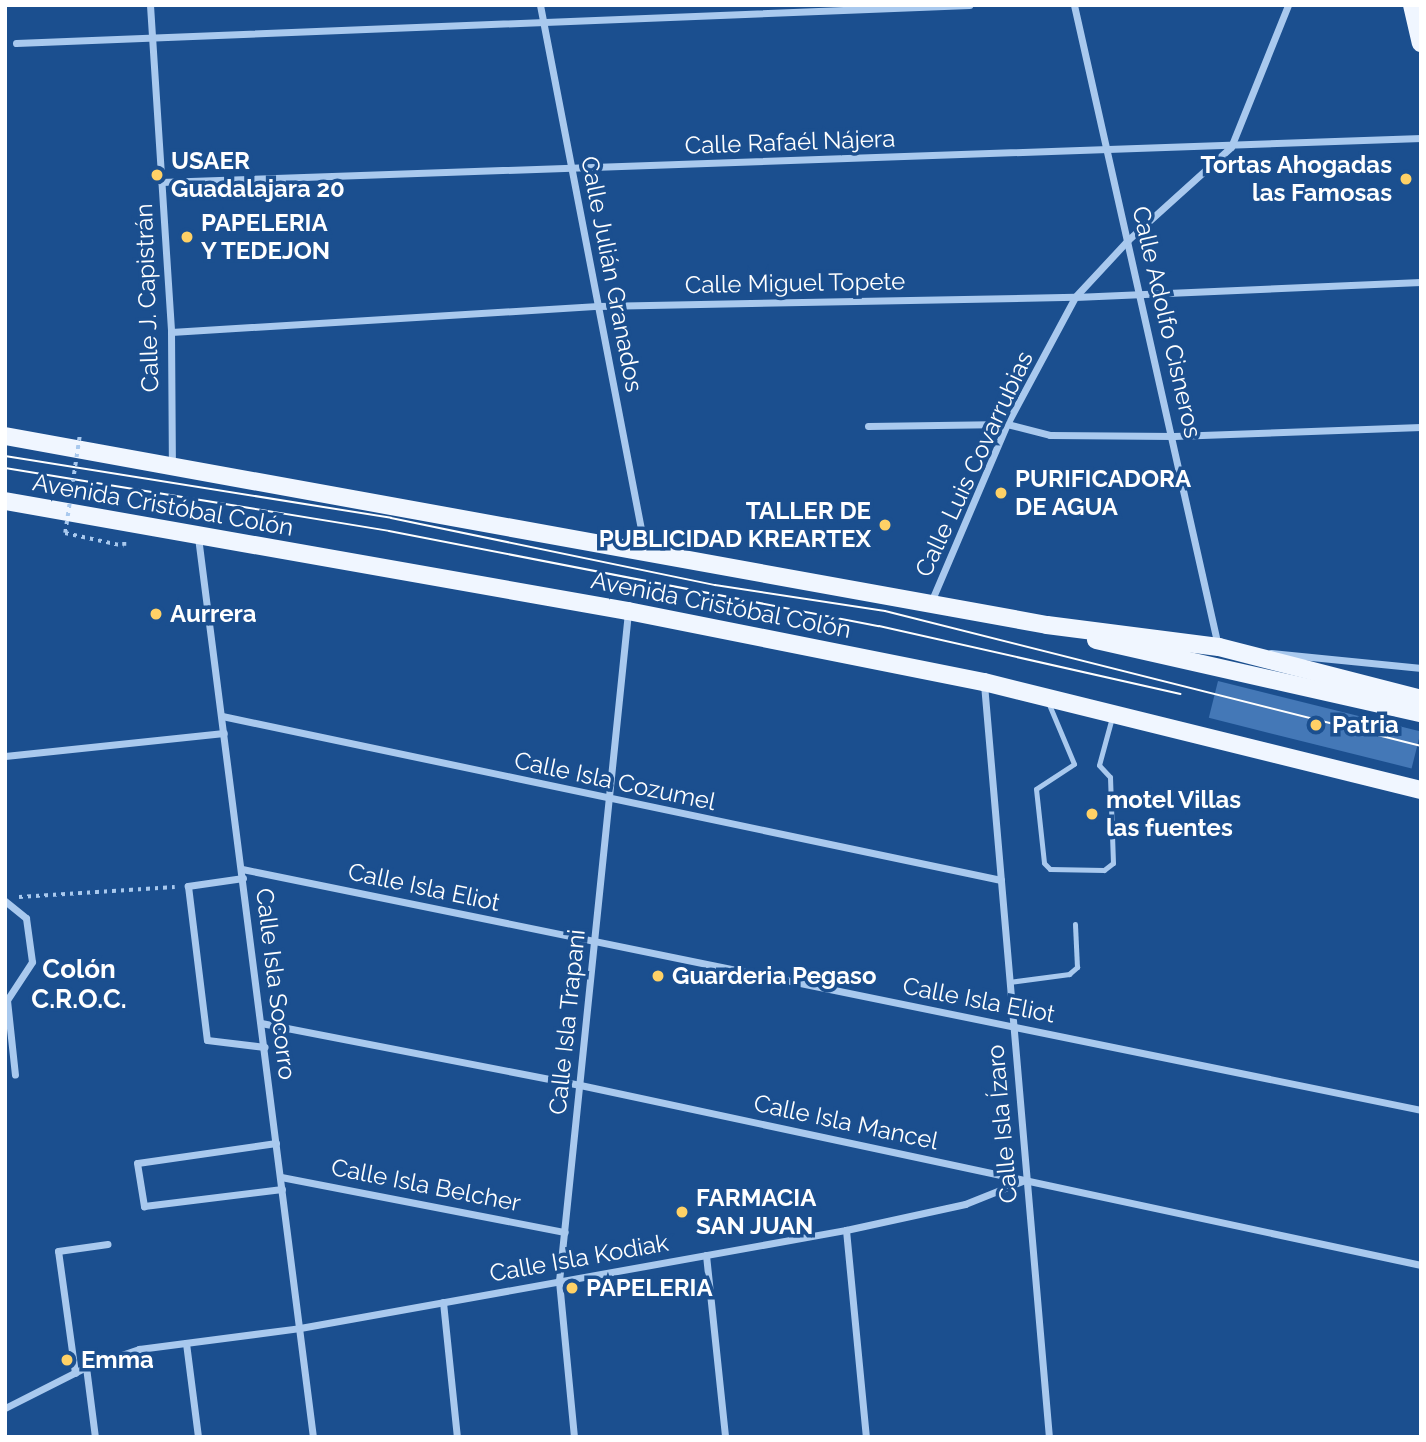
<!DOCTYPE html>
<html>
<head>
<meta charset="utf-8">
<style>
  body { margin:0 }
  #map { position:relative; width:1426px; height:1442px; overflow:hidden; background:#1b4f8f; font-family:Raleway,sans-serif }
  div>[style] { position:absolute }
  .building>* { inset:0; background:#4478b7; transform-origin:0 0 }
  .path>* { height:3.5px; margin-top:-1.75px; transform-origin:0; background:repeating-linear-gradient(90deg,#a9c9ee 0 3.5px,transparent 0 8.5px) }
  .service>* { height:5px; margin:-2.5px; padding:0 2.5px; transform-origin:2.5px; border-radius:2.5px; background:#a9c9ee }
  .minor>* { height:7px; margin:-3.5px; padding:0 3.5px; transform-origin:3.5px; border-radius:3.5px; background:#a9c9ee }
  .primary>* { height:18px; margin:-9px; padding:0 9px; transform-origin:9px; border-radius:9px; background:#f0f6ff }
  .tram>* { height:2px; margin:-1px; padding:0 1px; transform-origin:1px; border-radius:1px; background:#fff }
  .path-bridge>* { height:3.5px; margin-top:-1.75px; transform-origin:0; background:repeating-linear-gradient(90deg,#a9c9ee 0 3.5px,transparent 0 8.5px) }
  .dots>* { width:19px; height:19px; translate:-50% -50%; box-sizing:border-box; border:4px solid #1b4f8f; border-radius:50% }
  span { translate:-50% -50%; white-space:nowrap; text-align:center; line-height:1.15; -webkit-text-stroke:7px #1b4f8f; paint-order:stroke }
  .street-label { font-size:24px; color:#fff }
  .poi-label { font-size:24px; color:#fff; font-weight:700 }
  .left { translate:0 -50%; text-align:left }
  .right { translate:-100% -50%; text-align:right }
  .neighbourhood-label { font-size:26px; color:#fff; font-weight:700 }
  .frame { position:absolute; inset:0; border:7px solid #fff; pointer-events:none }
</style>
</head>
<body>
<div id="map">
  <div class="building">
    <i style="left:1218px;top:681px;width:209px;height:38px;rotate:14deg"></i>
  </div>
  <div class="path">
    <i style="left:65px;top:533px;width:60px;rotate:12.4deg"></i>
    <i style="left:124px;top:546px;width:6px;rotate:-90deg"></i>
    <i style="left:19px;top:897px;width:156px;rotate:-3.7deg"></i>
  </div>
  <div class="service">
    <i style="left:1048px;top:702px;width:67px;rotate:67.2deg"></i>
    <i style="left:1074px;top:764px;width:45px;rotate:146.7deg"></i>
    <i style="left:1036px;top:789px;width:74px;rotate:83.8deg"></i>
    <i style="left:1044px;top:863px;width:8px;rotate:45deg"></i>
    <i style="left:1050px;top:869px;width:54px;rotate:1.1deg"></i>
    <i style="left:1104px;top:870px;width:11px;rotate:-38deg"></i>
    <i style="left:1113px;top:863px;width:86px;rotate:-92deg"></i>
    <i style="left:1110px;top:777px;width:16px;rotate:-133deg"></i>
    <i style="left:1099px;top:765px;width:50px;rotate:-74.8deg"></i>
    <i style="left:1009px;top:982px;width:61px;rotate:-7.6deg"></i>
    <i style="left:1069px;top:974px;width:11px;rotate:-41deg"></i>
    <i style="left:1077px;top:967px;width:43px;rotate:-92.7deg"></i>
  </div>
  <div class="minor">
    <i style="left:150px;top:5px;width:328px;rotate:86.3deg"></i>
    <i style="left:171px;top:332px;width:132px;rotate:89.6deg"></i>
    <i style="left:540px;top:5px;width:555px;rotate:79.09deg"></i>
    <i style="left:1074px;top:5px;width:657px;rotate:77.34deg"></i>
    <i style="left:16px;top:43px;width:954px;rotate:-2.28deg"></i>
    <i style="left:161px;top:182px;width:1261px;rotate:-2deg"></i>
    <i style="left:171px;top:332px;width:428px;rotate:-3.5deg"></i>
    <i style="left:598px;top:306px;width:477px;rotate:-1.1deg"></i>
    <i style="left:1075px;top:297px;width:346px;rotate:-2.5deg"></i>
    <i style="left:868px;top:426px;width:139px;rotate:-0.8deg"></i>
    <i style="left:1007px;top:424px;width:44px;rotate:14.3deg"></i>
    <i style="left:1050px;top:435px;width:124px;rotate:0.5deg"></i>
    <i style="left:1174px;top:436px;width:247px;rotate:-2.1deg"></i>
    <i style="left:198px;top:537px;width:907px;rotate:82.72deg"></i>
    <i style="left:931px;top:602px;width:194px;rotate:-66.9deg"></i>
    <i style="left:1007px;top:424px;width:144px;rotate:-61.8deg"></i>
    <i style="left:1075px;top:297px;width:78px;rotate:-47.1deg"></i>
    <i style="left:1128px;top:240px;width:139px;rotate:-42.1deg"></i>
    <i style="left:1231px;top:147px;width:153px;rotate:-68.1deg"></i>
    <i style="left:1271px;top:653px;width:151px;rotate:5.7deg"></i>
    <i style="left:984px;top:684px;width:756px;rotate:85.07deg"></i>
    <i style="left:222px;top:716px;width:796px;rotate:11.89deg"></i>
    <i style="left:5px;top:756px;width:220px;rotate:-6deg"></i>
    <i style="left:242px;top:869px;width:1203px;rotate:11.55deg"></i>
    <i style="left:243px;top:878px;width:56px;rotate:171.7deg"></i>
    <i style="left:188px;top:886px;width:155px;rotate:83deg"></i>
    <i style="left:207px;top:1040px;width:58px;rotate:6.9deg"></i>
    <i style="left:5px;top:901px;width:27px;rotate:39deg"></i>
    <i style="left:26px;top:918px;width:44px;rotate:82.2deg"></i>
    <i style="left:32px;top:962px;width:45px;rotate:123.3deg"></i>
    <i style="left:7px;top:1000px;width:75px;rotate:83.9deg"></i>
    <i style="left:261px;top:1023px;width:325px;rotate:11deg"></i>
    <i style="left:580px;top:1085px;width:860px;rotate:12.08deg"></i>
    <i style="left:276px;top:1143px;width:140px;rotate:171.8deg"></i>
    <i style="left:137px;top:1163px;width:44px;rotate:80.8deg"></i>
    <i style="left:144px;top:1206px;width:139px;rotate:-7deg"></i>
    <i style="left:281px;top:1177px;width:289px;rotate:11deg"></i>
    <i style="left:846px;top:1230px;width:208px;rotate:84.5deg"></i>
    <i style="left:706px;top:1255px;width:183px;rotate:84deg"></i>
    <i style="left:443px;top:1302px;width:136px;rotate:84.1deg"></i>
    <i style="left:186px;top:1343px;width:95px;rotate:82.7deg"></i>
    <i style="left:86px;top:1367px;width:71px;rotate:82.7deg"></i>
    <i style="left:75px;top:1373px;width:123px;rotate:-97.9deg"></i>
    <i style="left:58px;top:1251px;width:50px;rotate:-8deg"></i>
    <i style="left:5px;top:1408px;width:91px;rotate:-26.8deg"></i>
    <i style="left:86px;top:1367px;width:56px;rotate:-18.8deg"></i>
    <i style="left:139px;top:1349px;width:162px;rotate:-7.4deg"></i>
    <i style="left:300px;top:1328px;width:555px;rotate:-10.18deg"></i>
    <i style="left:846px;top:1230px;width:122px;rotate:-12.3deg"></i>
    <i style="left:965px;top:1204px;width:65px;rotate:-21.8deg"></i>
    <i style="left:574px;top:1437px;width:157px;rotate:-95.5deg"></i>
    <i style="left:559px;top:1281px;width:673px;rotate:-84.11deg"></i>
  </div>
  <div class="primary">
    <i style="left:1412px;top:5px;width:39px;rotate:77deg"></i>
    <i style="left:5px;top:436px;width:1059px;rotate:10.28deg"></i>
    <i style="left:1047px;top:625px;width:173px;rotate:7.3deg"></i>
    <i style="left:1219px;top:647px;width:209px;rotate:14.4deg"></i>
    <i style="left:5px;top:501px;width:633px;rotate:10.01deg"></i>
    <i style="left:628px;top:611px;width:363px;rotate:11.3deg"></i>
    <i style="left:984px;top:682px;width:450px;rotate:13.9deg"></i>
    <i style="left:1096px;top:640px;width:333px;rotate:12.7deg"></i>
  </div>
  <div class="tram">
    <i style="left:5px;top:456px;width:391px;rotate:9.1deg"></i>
    <i style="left:391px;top:518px;width:331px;rotate:11.7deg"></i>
    <i style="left:715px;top:585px;width:172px;rotate:8.7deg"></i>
    <i style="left:885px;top:611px;width:553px;rotate:14.14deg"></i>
    <i style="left:5px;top:468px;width:389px;rotate:9.3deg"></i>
    <i style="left:389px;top:531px;width:499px;rotate:11deg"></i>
    <i style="left:879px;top:626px;width:309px;rotate:12.7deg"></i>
  </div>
  <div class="path-bridge">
    <i style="left:65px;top:533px;width:101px;rotate:-81.5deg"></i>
  </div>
  <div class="dots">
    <i style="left:157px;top:175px;background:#ffd166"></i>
    <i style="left:1406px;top:179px;background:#ffd166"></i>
    <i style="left:187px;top:237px;background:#ffd166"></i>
    <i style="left:1001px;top:493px;background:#ffd166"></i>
    <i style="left:885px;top:525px;background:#ffd166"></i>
    <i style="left:156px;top:614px;background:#ffd166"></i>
    <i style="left:1316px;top:725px;background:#ffd166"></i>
    <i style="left:1092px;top:814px;background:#ffd166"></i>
    <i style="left:658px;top:976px;background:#ffd166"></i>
    <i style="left:682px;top:1212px;background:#ffd166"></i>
    <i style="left:572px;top:1288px;background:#ffd166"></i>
    <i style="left:67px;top:1360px;background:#ffd166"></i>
  </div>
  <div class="street-label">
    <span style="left:790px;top:142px;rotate:-2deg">Calle Rafaél Nájera</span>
    <span style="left:612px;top:274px;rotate:79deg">Calle Julián Granados</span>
    <span style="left:795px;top:283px;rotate:-1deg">Calle Miguel Topete</span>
    <span style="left:147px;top:298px;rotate:-92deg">Calle J. Capistrán</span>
    <span style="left:1167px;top:322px;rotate:77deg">Calle Adolfo Cisneros</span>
    <span style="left:974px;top:464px;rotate:-65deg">Calle Luis Covarrubias</span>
    <span style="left:163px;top:505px;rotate:10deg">Avenida Cristóbal Colón</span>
    <span style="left:721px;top:605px;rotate:11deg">Avenida Cristóbal Colón</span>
    <span style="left:615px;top:781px;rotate:12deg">Calle Isla Cozumel</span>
    <span style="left:424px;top:887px;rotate:12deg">Calle Isla Eliot</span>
    <span style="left:276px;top:984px;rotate:83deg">Calle Isla Socorro</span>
    <span style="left:979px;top:1000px;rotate:11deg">Calle Isla Eliot</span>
    <span style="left:567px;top:1022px;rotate:-84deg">Calle Isla Trapani</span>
    <span style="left:846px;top:1122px;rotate:12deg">Calle Isla Mancel</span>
    <span style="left:1002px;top:1124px;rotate:-95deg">Calle Isla Ízaro</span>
    <span style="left:426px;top:1185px;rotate:11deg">Calle Isla Belcher</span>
    <span style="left:579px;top:1258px;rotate:-10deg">Calle Isla Kodiak</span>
  </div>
  <div class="poi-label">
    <span class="left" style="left:171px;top:175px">USAER<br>Guadalajara 20</span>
    <span class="right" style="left:1392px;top:179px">Tortas Ahogadas<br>las Famosas</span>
    <span class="left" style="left:201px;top:237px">PAPELERIA<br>Y TEDEJON</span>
    <span class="left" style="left:1015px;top:493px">PURIFICADORA<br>DE AGUA</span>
    <span class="right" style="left:871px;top:525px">TALLER DE<br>PUBLICIDAD KREARTEX</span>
    <span class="left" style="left:170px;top:614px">Aurrera</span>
    <span class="left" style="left:1332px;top:725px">Patria</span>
    <span class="left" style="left:1106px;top:814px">motel Villas<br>las fuentes</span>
    <span class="left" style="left:672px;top:976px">Guarderia Pegaso</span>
    <span class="left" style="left:696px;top:1212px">FARMACIA<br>SAN JUAN</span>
    <span class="left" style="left:586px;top:1288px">PAPELERIA</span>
    <span class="left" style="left:81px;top:1360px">Emma</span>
  </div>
  <div class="neighbourhood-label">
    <span style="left:79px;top:985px">Colón<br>C.R.O.C.</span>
  </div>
  <div class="frame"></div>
</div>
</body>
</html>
